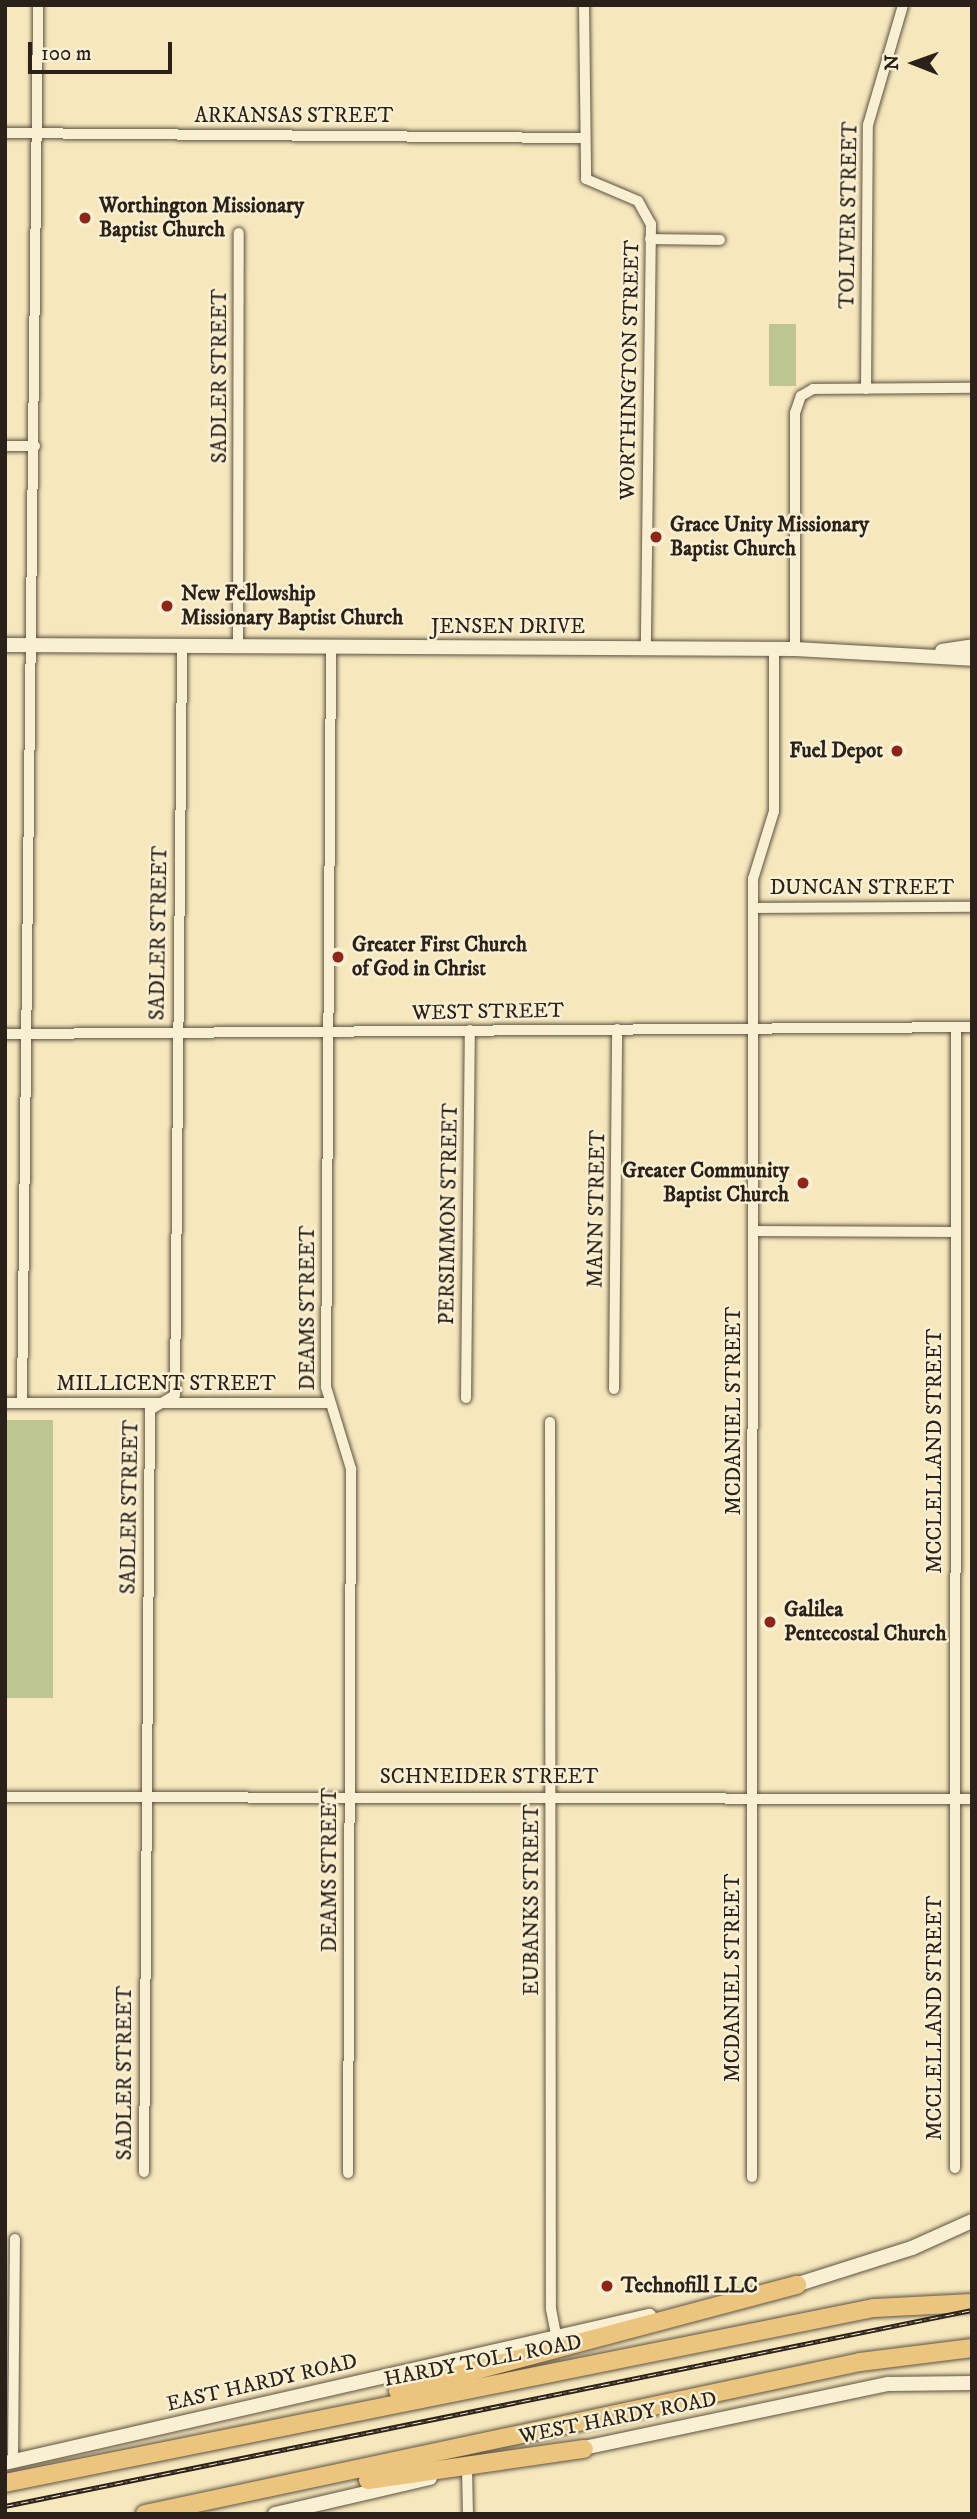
<!DOCTYPE html>
<html>
<head>
<meta charset="utf-8">
<style>
  body { margin:0 }
  #map { position:relative; width:977px; height:2519px; overflow:hidden; background:#f6e7bc; font-family:"IM FELL DW Pica",serif }
  div>[style] { position:absolute }
  .green>* { inset:0; background:#bdc590; transform-origin:0 0 }
  .roads { filter:drop-shadow(0 0 2px #5d5242) drop-shadow(0 0 2px #5d5242) }
  .minor>* { height:10px; margin:-5px; padding:0 5px; transform-origin:5px; border-radius:5px; background:#f9efd3 }
  .secondary>* { height:14px; margin:-7px; padding:0 7px; transform-origin:7px; border-radius:7px; background:#f9efd3 }
  .motorway>* { height:18px; margin:-9px; padding:0 9px; transform-origin:9px; border-radius:9px; background:#ebc47e }
  .rail>* { height:5px; margin-top:-2.5px; transform-origin:0; background:repeating-linear-gradient(90deg,#f9efd3 0 8px,#2a2119 0 16px); box-sizing:border-box; border-block:2px solid #2a2119 }
  .dots>* { width:19px; height:19px; translate:-50% -50%; box-sizing:border-box; border:4px solid #f9efd3; border-radius:50% }
  span { translate:-50% -50%; white-space:nowrap; text-align:center; line-height:1.15; -webkit-text-stroke:5px #f9efd3; paint-order:stroke }
  .street-label { font-size:21px; color:#2a2119 }
  .poi-label { font-size:21px; color:#2a2119; font-weight:700 }
  .left { translate:0 -50%; text-align:left }
  .right { translate:-100% -50%; text-align:right }
  .frame { position:absolute; inset:0; border:7px solid #2a2119; pointer-events:none }
  .north { position:absolute; left:879px; top:28px; width:70px; height:70px; -webkit-text-stroke:5px #f9efd3; paint-order:stroke; rotate:271deg; font-size:19px; font-weight:700; line-height:28px; text-align:center; color:#2a2119 }
  .north::after { content:''; display:block; margin:auto; width:24px; height:32px; background:#2a2119; clip-path:polygon(50% 0,100% 100%,50% 72%,0 100%) }
  .scale { position:absolute; left:28px; top:42px; width:144px; height:32px; box-sizing:border-box; border:4px solid #2a2119; border-top:0; padding-left:9px; font-size:21px; line-height:24px; white-space:nowrap; color:#2a2119; -webkit-text-stroke:5px #f9efd3; paint-order:stroke }
</style>
</head>
<body>
<div id="map">
  <div class="green">
    <i style="left:796px;top:324px;width:62px;height:27px;rotate:90deg"></i>
    <i style="left:5px;top:1420px;width:48px;height:278px"></i>
  </div>
  <div class="roads">
    <div class="minor">
      <i style="left:584px;top:5px;width:174px;rotate:89.3deg"></i>
      <i style="left:586px;top:179px;width:56px;rotate:22.9deg"></i>
      <i style="left:638px;top:201px;width:26px;rotate:61deg"></i>
      <i style="left:651px;top:224px;width:424px;rotate:90.7deg"></i>
      <i style="left:5px;top:133px;width:578px;rotate:0.5deg"></i>
      <i style="left:650px;top:239px;width:70px;rotate:0.8deg"></i>
      <i style="left:866px;top:389px;width:264px;rotate:-89.6deg"></i>
      <i style="left:868px;top:125px;width:125px;rotate:-73.7deg"></i>
      <i style="left:5px;top:446px;width:30px"></i>
      <i style="left:238px;top:646px;width:413px;rotate:-89.9deg"></i>
      <i style="left:331px;top:648px;width:739px;rotate:90.39deg"></i>
      <i style="left:326px;top:1387px;width:86px;rotate:73deg"></i>
      <i style="left:351px;top:1469px;width:704px;rotate:90.24deg"></i>
      <i style="left:795px;top:649px;width:236px;rotate:-90deg"></i>
      <i style="left:795px;top:413px;width:18px;rotate:-71deg"></i>
      <i style="left:801px;top:396px;width:14px;rotate:-30deg"></i>
      <i style="left:813px;top:389px;width:159px;rotate:-0.4deg"></i>
      <i style="left:753px;top:908px;width:219px;rotate:-0.3deg"></i>
      <i style="left:5px;top:1034px;width:967px;rotate:-0.41deg"></i>
      <i style="left:754px;top:1231px;width:201px;rotate:0.3deg"></i>
      <i style="left:614px;top:1389px;width:360px;rotate:-89.5deg"></i>
      <i style="left:466px;top:1398px;width:368px;rotate:-89.4deg"></i>
      <i style="left:22px;top:1402px;width:1397px;rotate:-89.34deg"></i>
      <i style="left:5px;top:1403px;width:322px"></i>
      <i style="left:550px;top:1422px;width:887px;rotate:89.94deg"></i>
      <i style="left:551px;top:2309px;width:26px;rotate:79deg"></i>
      <i style="left:5px;top:1797px;width:967px;rotate:0.12deg"></i>
      <i style="left:955px;top:2168px;width:1141px;rotate:-89.95deg"></i>
      <i style="left:144px;top:2172px;width:762px;rotate:-89.55deg"></i>
      <i style="left:150px;top:1410px;width:29px;rotate:-31deg"></i>
      <i style="left:175px;top:1395px;width:749px;rotate:-89.46deg"></i>
      <i style="left:752px;top:2177px;width:1298px;rotate:-89.96deg"></i>
      <i style="left:753px;top:879px;width:71px;rotate:-72.8deg"></i>
      <i style="left:774px;top:811px;width:162px;rotate:-90deg"></i>
      <i style="left:13px;top:2462px;width:223px;rotate:-89.5deg"></i>
      <i style="left:467px;top:2468px;width:46px;rotate:88.8deg"></i>
    </div>
    <div class="secondary">
      <i style="left:5px;top:645px;width:790px;rotate:0.29deg"></i>
      <i style="left:795px;top:649px;width:177px;rotate:3.2deg"></i>
      <i style="left:942px;top:651px;width:30px;rotate:-9deg"></i>
      <i style="left:789px;top:2287px;width:129px;rotate:-17.6deg"></i>
      <i style="left:912px;top:2248px;width:66px;rotate:-24.2deg"></i>
      <i style="left:574px;top:2450px;width:321px;rotate:-11.9deg"></i>
      <i style="left:888px;top:2384px;width:84px;rotate:-0.7deg"></i>
      <i style="left:5px;top:2463px;width:661px;rotate:-12.86deg"></i>
      <i style="left:275px;top:2514px;width:159px;rotate:-13.1deg"></i>
    </div>
    <div class="motorway">
      <i style="left:398px;top:2391px;width:413px;rotate:-14.9deg"></i>
      <i style="left:368px;top:2480px;width:218px;rotate:-8.2deg"></i>
      <i style="left:5px;top:2483px;width:886px;rotate:-11.39deg"></i>
      <i style="left:874px;top:2308px;width:98px;rotate:-2.9deg"></i>
      <i style="left:145px;top:2514px;width:731px;rotate:-12deg"></i>
      <i style="left:860px;top:2362px;width:113px;rotate:-7.1deg"></i>
    </div>
  </div>
  <div class="rail">
    <i style="left:5px;top:2506px;width:987px;rotate:-11.46deg"></i>
  </div>
  <div class="dots">
    <i style="left:85px;top:218px;background:#8f2418"></i>
    <i style="left:656px;top:537px;background:#8f2418"></i>
    <i style="left:167px;top:606px;background:#8f2418"></i>
    <i style="left:897px;top:751px;background:#8f2418"></i>
    <i style="left:338px;top:957px;background:#8f2418"></i>
    <i style="left:803px;top:1183px;background:#8f2418"></i>
    <i style="left:770px;top:1622px;background:#8f2418"></i>
    <i style="left:607px;top:2286px;background:#8f2418"></i>
  </div>
  <div class="street-label">
    <span style="left:294px;top:116px">ARKANSAS STREET</span>
    <span style="left:849px;top:215px;rotate:-89deg">TOLIVER STREET</span>
    <span style="left:630px;top:370px;rotate:-89deg">WORTHINGTON STREET</span>
    <span style="left:220px;top:376px;rotate:-90deg">SADLER STREET</span>
    <span style="left:508px;top:627px">JENSEN DRIVE</span>
    <span style="left:862px;top:888px">DUNCAN STREET</span>
    <span style="left:159px;top:933px;rotate:-89deg">SADLER STREET</span>
    <span style="left:488px;top:1012px;rotate:-1deg">WEST STREET</span>
    <span style="left:597px;top:1209px;rotate:-89deg">MANN STREET</span>
    <span style="left:449px;top:1214px;rotate:-89deg">PERSIMMON STREET</span>
    <span style="left:308px;top:1308px;rotate:-90deg">DEAMS STREET</span>
    <span style="left:166px;top:1384px">MILLICENT STREET</span>
    <span style="left:734px;top:1411px;rotate:-90deg">MCDANIEL STREET</span>
    <span style="left:935px;top:1451px;rotate:-90deg">MCCLELLAND STREET</span>
    <span style="left:130px;top:1507px;rotate:-89deg">SADLER STREET</span>
    <span style="left:489px;top:1777px">SCHNEIDER STREET</span>
    <span style="left:330px;top:1870px;rotate:-90deg">DEAMS STREET</span>
    <span style="left:532px;top:1900px;rotate:-90deg">EUBANKS STREET</span>
    <span style="left:733px;top:1978px;rotate:-90deg">MCDANIEL STREET</span>
    <span style="left:935px;top:2018px;rotate:-90deg">MCCLELLAND STREET</span>
    <span style="left:125px;top:2073px;rotate:-90deg">SADLER STREET</span>
    <span style="left:483px;top:2361px;rotate:-11deg">HARDY TOLL ROAD</span>
    <span style="left:262px;top:2383px;rotate:-13deg">EAST HARDY ROAD</span>
    <span style="left:618px;top:2418px;rotate:-11deg">WEST HARDY ROAD</span>
  </div>
  <div class="poi-label">
    <span class="left" style="left:99px;top:218px">Worthington Missionary<br>Baptist Church</span>
    <span class="left" style="left:670px;top:537px">Grace Unity Missionary<br>Baptist Church</span>
    <span class="left" style="left:181px;top:606px">New Fellowship<br>Missionary Baptist Church</span>
    <span class="right" style="left:883px;top:751px">Fuel Depot</span>
    <span class="left" style="left:352px;top:957px">Greater First Church<br>of God in Christ</span>
    <span class="right" style="left:789px;top:1183px">Greater Community<br>Baptist Church</span>
    <span class="left" style="left:784px;top:1622px">Galilea<br>Pentecostal Church</span>
    <span class="left" style="left:621px;top:2286px">Technofill LLC</span>
  </div>
  <div class="frame"></div>
  <div class="north">N</div>
  <div class="scale">100 m</div>
</div>
</body>
</html>
